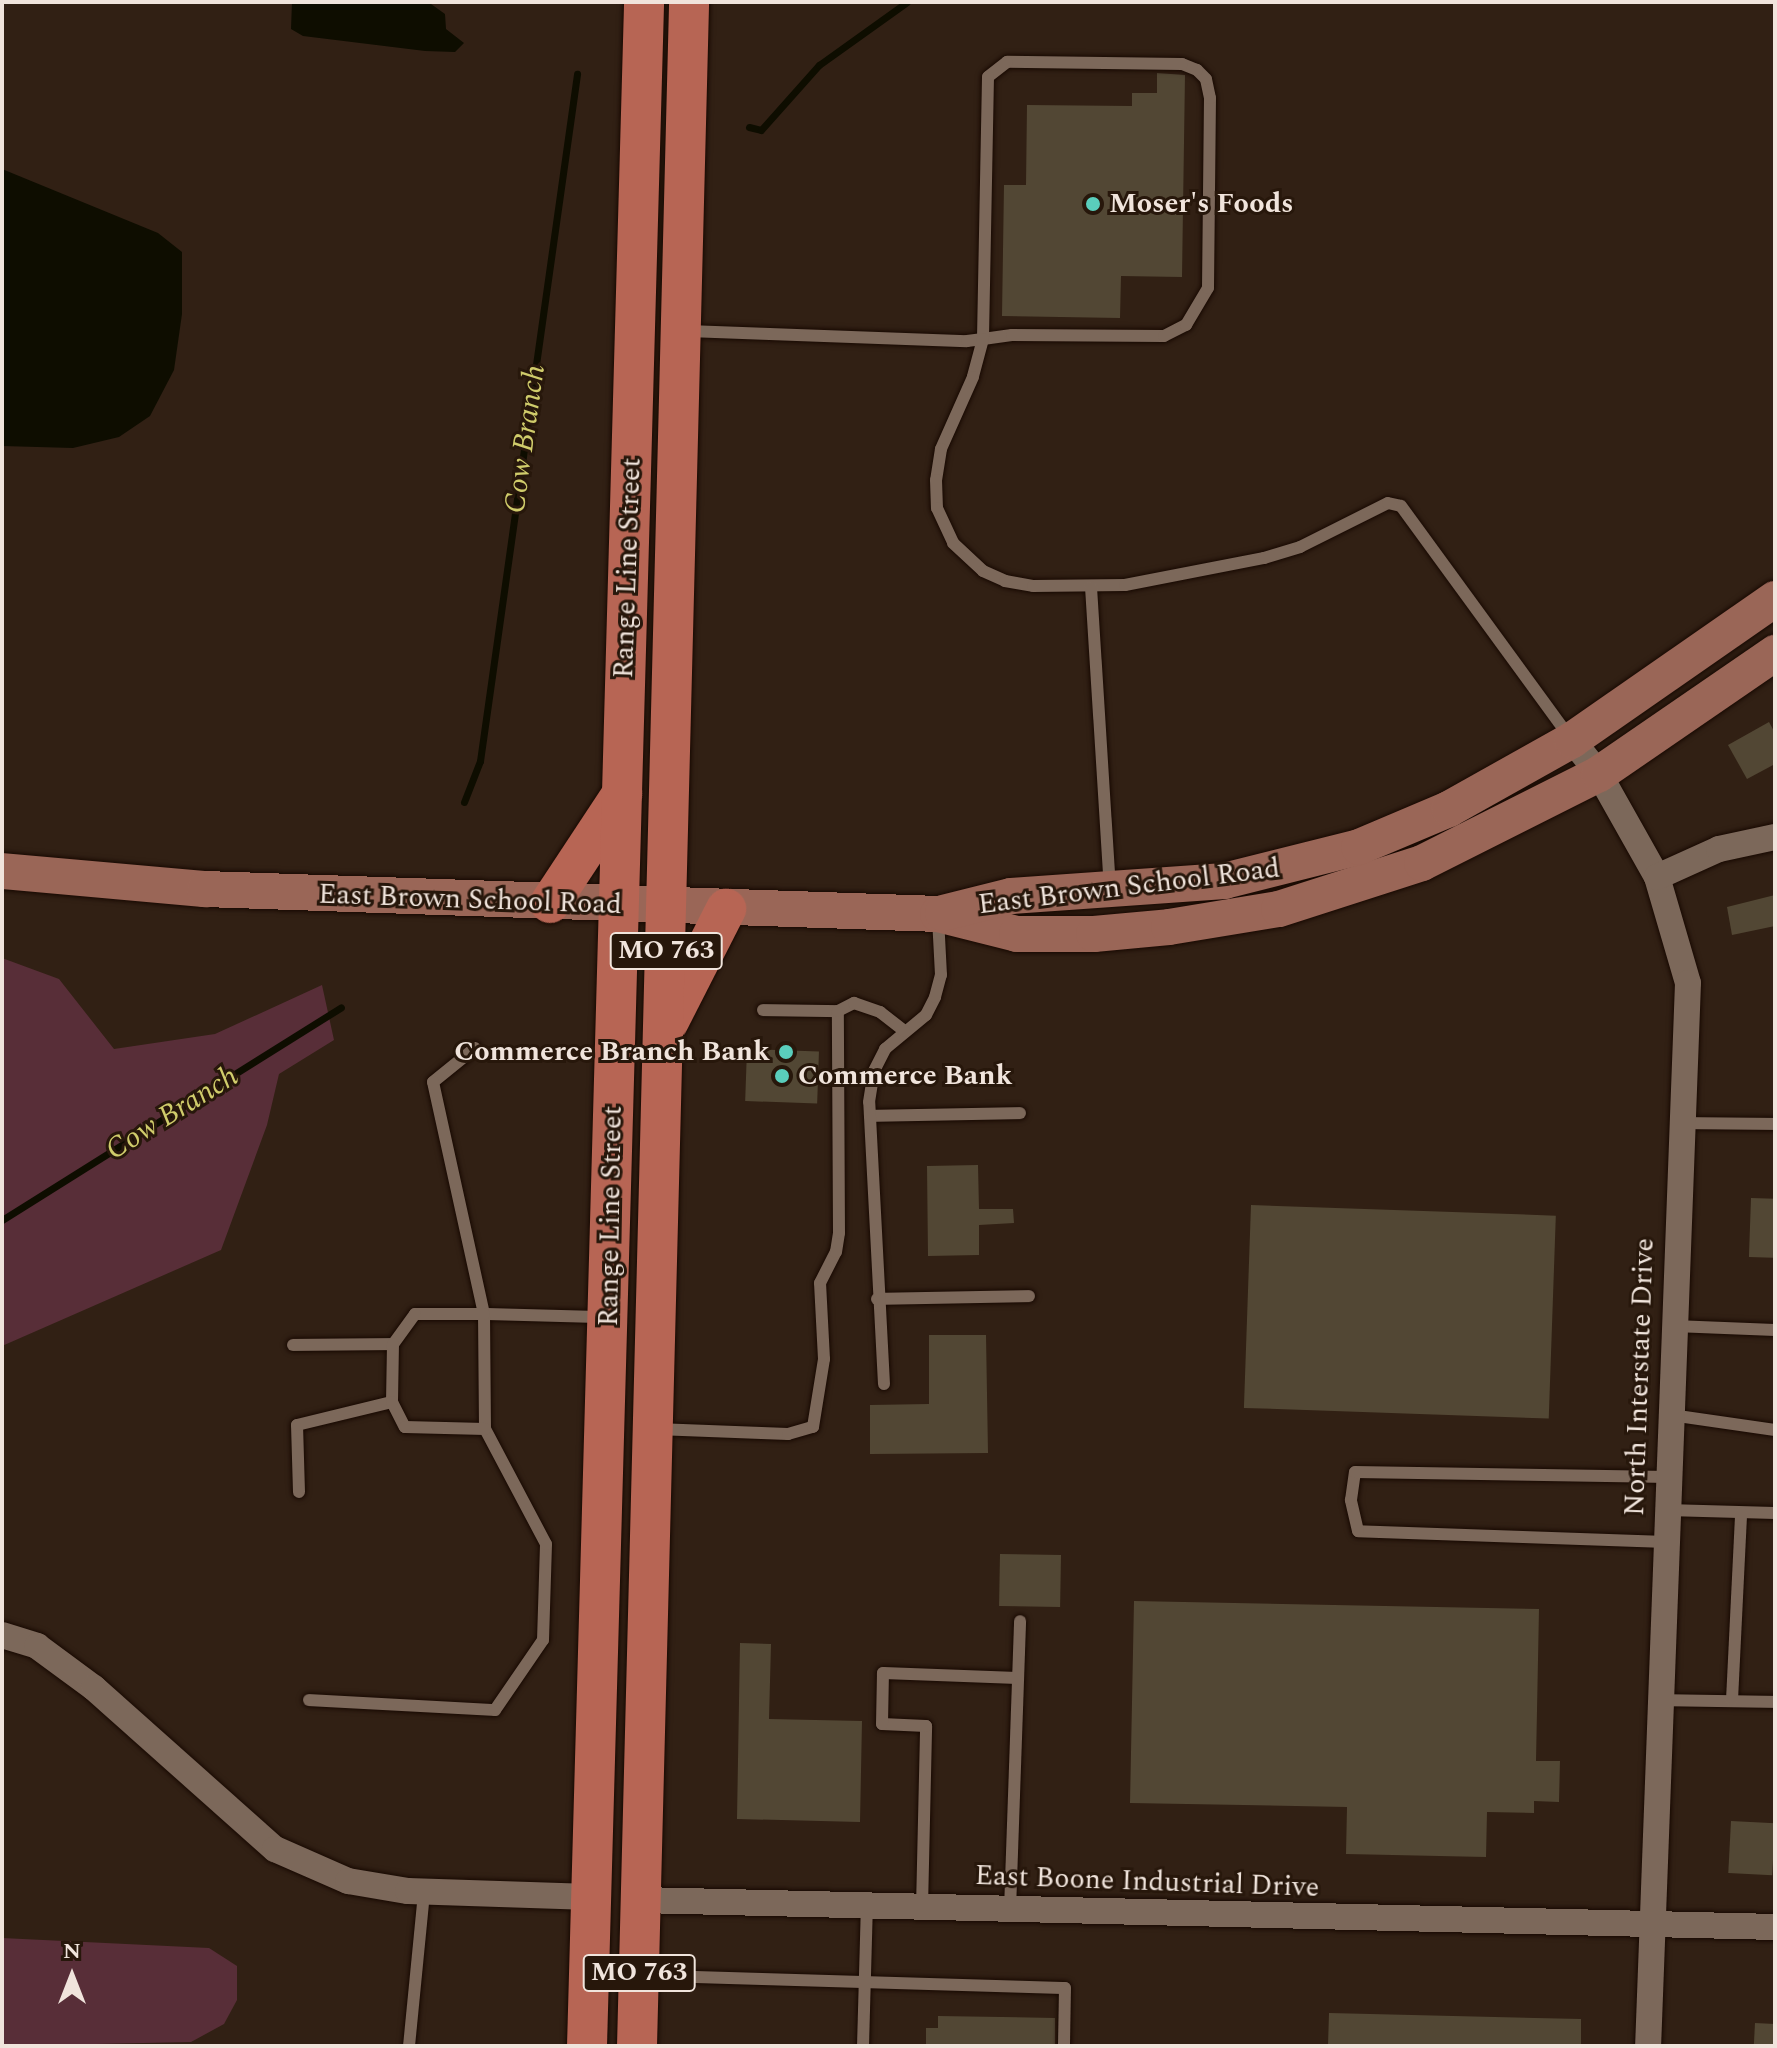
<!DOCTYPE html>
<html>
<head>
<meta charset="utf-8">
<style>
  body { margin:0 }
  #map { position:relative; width:1777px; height:2048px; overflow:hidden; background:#312014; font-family:Spectral,serif }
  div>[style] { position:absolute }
  .green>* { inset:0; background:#582e38 }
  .water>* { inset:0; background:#0e0d00 }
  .stream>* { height:7px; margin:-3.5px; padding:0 3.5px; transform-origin:3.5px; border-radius:3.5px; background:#0e0d00 }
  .building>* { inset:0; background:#524734; transform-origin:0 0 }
  .roads { filter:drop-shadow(0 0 2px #180902) drop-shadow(0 0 2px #180902) }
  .lane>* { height:12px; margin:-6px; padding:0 6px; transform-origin:6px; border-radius:6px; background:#7c685a }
  .street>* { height:26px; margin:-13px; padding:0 13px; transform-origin:13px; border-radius:13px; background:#7c685a }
  .secondary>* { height:36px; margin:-18px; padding:0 18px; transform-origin:18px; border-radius:18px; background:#9a6657 }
  .primary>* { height:40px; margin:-20px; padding:0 20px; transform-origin:20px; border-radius:20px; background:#b76554 }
  .dots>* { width:22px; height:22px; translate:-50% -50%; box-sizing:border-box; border:4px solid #27170b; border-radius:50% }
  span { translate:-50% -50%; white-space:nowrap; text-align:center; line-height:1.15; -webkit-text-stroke:6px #27170b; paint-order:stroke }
  .shield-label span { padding:2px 6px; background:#27170b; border:2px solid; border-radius:6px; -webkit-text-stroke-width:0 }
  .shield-label { font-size:26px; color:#f0e4dc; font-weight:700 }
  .poi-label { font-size:28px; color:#f0e4dc; font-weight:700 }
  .left { translate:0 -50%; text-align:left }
  .right { translate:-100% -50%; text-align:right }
  .street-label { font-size:28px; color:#f0e4dc }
  .water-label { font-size:30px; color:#d0cc6b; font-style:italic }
  .frame { position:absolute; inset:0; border:4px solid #f0e4dc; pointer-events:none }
  .north { position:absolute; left:32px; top:1936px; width:80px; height:80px; -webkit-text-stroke:6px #27170b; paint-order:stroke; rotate:0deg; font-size:22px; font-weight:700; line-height:32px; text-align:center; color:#f0e4dc }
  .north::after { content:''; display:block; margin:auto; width:28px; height:36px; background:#f0e4dc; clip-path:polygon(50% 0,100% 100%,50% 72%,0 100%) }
</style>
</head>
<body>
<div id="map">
  <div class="green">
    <i style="clip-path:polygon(2px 958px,59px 979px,114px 1049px,215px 1034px,322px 985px,334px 1040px,279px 1074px,267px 1125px,221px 1250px,2px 1346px)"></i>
    <i style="clip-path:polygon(2px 1938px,209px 1948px,237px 1966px,237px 2000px,224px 2024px,191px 2042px,2px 2046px)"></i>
  </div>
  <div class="water">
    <i style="clip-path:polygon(292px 2px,431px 4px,445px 14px,446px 29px,464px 43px,455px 52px,425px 51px,303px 36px,291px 29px)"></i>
    <i style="clip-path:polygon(2px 169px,158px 233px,182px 252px,182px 314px,174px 370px,150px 416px,119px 437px,73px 448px,2px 446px)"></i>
  </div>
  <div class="stream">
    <i style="left:749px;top:127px;width:12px;rotate:14deg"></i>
    <i style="left:761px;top:130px;width:87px;rotate:-48.3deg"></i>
    <i style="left:819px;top:65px;width:108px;rotate:-35.6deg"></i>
    <i style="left:464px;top:802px;width:44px;rotate:-68.7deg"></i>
    <i style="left:480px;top:761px;width:694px;rotate:-81.96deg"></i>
    <i style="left:2px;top:1220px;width:400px;rotate:-32.1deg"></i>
  </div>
  <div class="building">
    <i style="clip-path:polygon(1157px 73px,1185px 75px,1182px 277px,1121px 276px,1120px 318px,1002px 316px,1004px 185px,1026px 185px,1027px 105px,1132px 106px,1132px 93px,1157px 93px)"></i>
    <i style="clip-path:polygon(1769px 722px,1775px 733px,1775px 764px,1747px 779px,1728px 745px)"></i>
    <i style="clip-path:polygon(1775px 895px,1775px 926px,1732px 935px,1727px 907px)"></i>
    <i style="left:747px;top:1049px;width:72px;height:52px;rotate:2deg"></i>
    <i style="clip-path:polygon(978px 1165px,979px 1209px,1013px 1209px,1014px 1223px,979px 1225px,979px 1255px,928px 1256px,927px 1166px)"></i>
    <i style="left:1751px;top:1198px;width:24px;height:59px;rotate:2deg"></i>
    <i style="left:1251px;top:1205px;width:305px;height:203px;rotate:2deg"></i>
    <i style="clip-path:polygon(929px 1335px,986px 1335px,988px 1453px,870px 1454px,870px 1405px,929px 1404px)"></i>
    <i style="left:1000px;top:1554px;width:61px;height:52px;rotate:1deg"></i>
    <i style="clip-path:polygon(1134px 1601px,1539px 1609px,1536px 1761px,1560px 1761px,1559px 1802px,1534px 1801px,1534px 1813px,1487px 1812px,1486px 1857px,1346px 1854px,1347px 1807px,1130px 1803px)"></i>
    <i style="clip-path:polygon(740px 1643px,771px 1644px,769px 1719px,862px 1721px,860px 1822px,737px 1819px)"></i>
    <i style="left:1731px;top:1821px;width:44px;height:52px;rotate:3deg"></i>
    <i style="clip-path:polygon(1329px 2013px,1581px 2019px,1581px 2046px,1328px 2046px)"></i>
    <i style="clip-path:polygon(938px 2016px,1055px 2018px,1055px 2046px,926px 2046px,926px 2028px,938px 2028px)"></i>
    <i style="left:1755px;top:2023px;width:20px;height:23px;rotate:3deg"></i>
  </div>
  <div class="roads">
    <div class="lane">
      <i style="left:688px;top:331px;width:279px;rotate:2.1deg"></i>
      <i style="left:967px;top:341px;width:16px;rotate:-7deg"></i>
      <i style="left:983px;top:339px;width:29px;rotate:-8deg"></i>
      <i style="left:1012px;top:335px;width:152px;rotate:0.4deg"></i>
      <i style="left:1164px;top:336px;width:25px;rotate:-27deg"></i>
      <i style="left:1186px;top:325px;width:43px;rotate:-59.3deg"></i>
      <i style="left:1208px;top:288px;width:190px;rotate:-89.4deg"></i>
      <i style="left:1210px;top:98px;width:19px;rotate:-102deg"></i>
      <i style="left:1206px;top:79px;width:13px;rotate:-135deg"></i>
      <i style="left:1197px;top:70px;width:16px;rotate:-158deg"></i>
      <i style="left:1182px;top:64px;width:175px;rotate:-179.3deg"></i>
      <i style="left:1007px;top:62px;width:24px;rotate:142deg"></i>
      <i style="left:988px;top:77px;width:262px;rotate:91.1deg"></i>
      <i style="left:983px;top:339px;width:39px;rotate:105deg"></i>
      <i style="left:973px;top:377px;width:79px;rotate:114deg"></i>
      <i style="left:941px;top:449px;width:31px;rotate:99deg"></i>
      <i style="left:936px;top:480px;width:28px;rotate:88deg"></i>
      <i style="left:937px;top:508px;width:38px;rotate:65deg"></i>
      <i style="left:953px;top:543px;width:41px;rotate:43deg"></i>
      <i style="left:983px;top:571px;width:24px;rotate:24deg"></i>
      <i style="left:1005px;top:581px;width:28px;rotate:10deg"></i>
      <i style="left:1033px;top:586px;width:92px;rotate:-0.6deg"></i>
      <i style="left:1125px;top:585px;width:142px;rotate:-11deg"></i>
      <i style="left:1264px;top:558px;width:38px;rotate:-17deg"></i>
      <i style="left:1300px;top:547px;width:98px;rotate:-26.6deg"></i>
      <i style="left:1388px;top:503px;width:13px;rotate:13deg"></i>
      <i style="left:1401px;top:506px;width:287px;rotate:53.9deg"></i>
      <i style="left:1091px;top:587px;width:301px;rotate:86.4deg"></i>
      <i style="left:763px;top:1010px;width:75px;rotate:0.8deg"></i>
      <i style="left:475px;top:1048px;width:54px;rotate:141deg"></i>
      <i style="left:433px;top:1082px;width:238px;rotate:77.6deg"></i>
      <i style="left:484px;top:1314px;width:117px;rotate:1.5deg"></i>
      <i style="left:870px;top:1116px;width:150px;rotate:-1.1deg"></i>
      <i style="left:1682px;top:1123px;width:93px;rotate:0.6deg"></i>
      <i style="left:877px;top:1299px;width:152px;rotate:-1.1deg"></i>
      <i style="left:1674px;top:1326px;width:101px;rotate:2.3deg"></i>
      <i style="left:293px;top:1345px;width:100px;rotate:-0.6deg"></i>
      <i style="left:884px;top:1384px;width:282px;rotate:-93deg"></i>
      <i style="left:869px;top:1102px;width:31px;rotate:-81deg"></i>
      <i style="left:874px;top:1071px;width:25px;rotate:-63deg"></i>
      <i style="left:885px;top:1049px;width:53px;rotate:-39.7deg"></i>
      <i style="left:926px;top:1015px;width:20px;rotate:-63deg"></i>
      <i style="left:935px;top:997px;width:23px;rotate:-75deg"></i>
      <i style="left:941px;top:975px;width:58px;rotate:-93deg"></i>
      <i style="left:1671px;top:1415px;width:105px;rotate:8.2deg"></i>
      <i style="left:656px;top:1429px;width:132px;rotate:2.2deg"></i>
      <i style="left:788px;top:1434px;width:26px;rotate:-16deg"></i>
      <i style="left:813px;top:1427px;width:69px;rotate:-80.8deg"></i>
      <i style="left:824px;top:1359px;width:76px;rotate:-93deg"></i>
      <i style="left:820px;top:1283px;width:35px;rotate:-63deg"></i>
      <i style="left:836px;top:1252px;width:19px;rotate:-81deg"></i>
      <i style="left:839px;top:1233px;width:222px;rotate:-90.3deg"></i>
      <i style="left:838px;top:1011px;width:18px;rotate:-27deg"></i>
      <i style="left:854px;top:1003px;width:28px;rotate:19deg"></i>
      <i style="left:880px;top:1012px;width:31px;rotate:38deg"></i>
      <i style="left:299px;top:1492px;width:67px;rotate:-91.7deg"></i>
      <i style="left:297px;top:1425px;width:98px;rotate:-13.6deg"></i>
      <i style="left:1667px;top:1510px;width:108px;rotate:1.6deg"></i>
      <i style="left:1666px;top:1542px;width:308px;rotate:-178deg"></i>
      <i style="left:1358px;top:1531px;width:32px;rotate:-103deg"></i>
      <i style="left:1351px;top:1500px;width:28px;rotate:-82deg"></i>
      <i style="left:1355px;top:1472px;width:314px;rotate:0.9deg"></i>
      <i style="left:309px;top:1700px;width:186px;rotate:3.1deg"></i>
      <i style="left:495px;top:1710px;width:85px;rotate:-55.6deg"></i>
      <i style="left:543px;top:1640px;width:96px;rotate:-88.2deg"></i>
      <i style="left:546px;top:1544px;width:130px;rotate:-117.9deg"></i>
      <i style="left:485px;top:1429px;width:115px;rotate:-90.5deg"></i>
      <i style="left:484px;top:1314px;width:69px;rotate:180deg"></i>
      <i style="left:415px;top:1314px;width:37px;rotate:126deg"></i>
      <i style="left:393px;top:1344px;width:58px;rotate:91deg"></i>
      <i style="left:392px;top:1402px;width:28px;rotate:63deg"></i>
      <i style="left:405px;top:1427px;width:80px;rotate:1.4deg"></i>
      <i style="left:1660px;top:1700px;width:115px;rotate:1deg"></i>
      <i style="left:1732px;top:1700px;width:187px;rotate:-87.2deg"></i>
      <i style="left:922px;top:1908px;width:182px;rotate:-88.7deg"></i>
      <i style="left:926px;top:1726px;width:44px;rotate:-177.4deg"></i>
      <i style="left:882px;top:1724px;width:51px;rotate:-88.9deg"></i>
      <i style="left:883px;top:1673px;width:135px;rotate:2.1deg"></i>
      <i style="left:1010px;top:1910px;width:289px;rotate:-88deg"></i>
      <i style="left:693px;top:1977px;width:372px;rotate:1.7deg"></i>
      <i style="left:1065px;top:1988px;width:58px;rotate:91deg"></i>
      <i style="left:409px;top:2046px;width:155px;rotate:-84.4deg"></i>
      <i style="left:863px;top:2046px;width:139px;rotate:-88.4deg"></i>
    </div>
    <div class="street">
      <i style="left:1572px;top:740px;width:43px;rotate:51.5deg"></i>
      <i style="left:1599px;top:774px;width:118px;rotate:60.6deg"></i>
      <i style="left:1657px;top:877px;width:110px;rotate:73.7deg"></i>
      <i style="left:1688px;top:983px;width:1064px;rotate:92.15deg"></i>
      <i style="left:1657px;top:877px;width:68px;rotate:-24.3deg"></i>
      <i style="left:1719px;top:849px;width:57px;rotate:-12.1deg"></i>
      <i style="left:2px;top:1635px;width:37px;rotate:17deg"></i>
      <i style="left:37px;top:1646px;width:71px;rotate:36.4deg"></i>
      <i style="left:94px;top:1688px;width:242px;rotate:41.7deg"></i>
      <i style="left:275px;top:1849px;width:80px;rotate:23.7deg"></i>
      <i style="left:348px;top:1881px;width:61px;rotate:9.5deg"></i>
      <i style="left:408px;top:1891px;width:183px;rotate:1.9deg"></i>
      <i style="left:640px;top:1900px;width:1135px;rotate:1.36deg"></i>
    </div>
    <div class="secondary">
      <i style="left:2px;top:871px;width:204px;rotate:5.1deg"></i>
      <i style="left:205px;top:889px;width:733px;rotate:1.95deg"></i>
      <i style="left:938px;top:914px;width:81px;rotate:14.2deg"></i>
      <i style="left:1017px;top:934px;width:77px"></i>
      <i style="left:1094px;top:934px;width:75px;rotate:-5.3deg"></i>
      <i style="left:1169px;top:927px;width:111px;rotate:-9.3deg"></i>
      <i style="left:1279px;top:909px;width:150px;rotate:-17.8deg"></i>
      <i style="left:1422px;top:863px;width:198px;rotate:-26.7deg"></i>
      <i style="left:1599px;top:774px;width:214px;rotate:-34.5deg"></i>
      <i style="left:943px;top:913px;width:70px;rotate:-14deg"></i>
      <i style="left:1011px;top:896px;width:214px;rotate:-4deg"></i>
      <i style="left:1224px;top:881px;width:139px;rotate:-14.1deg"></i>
      <i style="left:1359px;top:847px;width:98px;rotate:-22.9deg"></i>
      <i style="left:1449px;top:809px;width:141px;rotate:-29.3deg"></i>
      <i style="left:1572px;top:740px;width:247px;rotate:-34.8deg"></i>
    </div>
    <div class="primary">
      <i style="left:550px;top:903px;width:131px;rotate:-56.6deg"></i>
      <i style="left:669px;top:1021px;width:126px;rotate:-63deg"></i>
      <i style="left:587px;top:2046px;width:2045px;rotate:-88.4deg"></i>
      <i style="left:637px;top:2046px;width:2045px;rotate:-88.54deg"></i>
    </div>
  </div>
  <div class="dots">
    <i style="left:1093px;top:204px;background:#5acebc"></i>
    <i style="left:786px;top:1052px;background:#5acebc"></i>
    <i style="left:782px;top:1076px;background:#5acebc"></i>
  </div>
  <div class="shield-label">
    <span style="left:666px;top:951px">MO 763</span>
    <span style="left:639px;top:1973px">MO 763</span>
  </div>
  <div class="poi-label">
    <span class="left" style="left:1109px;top:204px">Moser's Foods</span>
    <span class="right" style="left:770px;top:1052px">Commerce Branch Bank</span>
    <span class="left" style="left:798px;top:1076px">Commerce Bank</span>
  </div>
  <div class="street-label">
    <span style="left:628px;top:568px;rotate:-88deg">Range Line Street</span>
    <span style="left:1129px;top:887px;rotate:-7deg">East Brown School Road</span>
    <span style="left:470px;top:900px;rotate:2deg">East Brown School Road</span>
    <span style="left:611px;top:1216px;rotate:-89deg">Range Line Street</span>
    <span style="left:1640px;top:1377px;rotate:-88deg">North Interstate Drive</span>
    <span style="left:1147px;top:1882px;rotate:2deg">East Boone Industrial Drive</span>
  </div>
  <div class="water-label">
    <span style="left:525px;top:439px;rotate:-82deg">Cow Branch</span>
    <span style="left:172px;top:1113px;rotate:-32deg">Cow Branch</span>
  </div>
  <div class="frame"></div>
  <div class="north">N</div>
</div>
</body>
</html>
